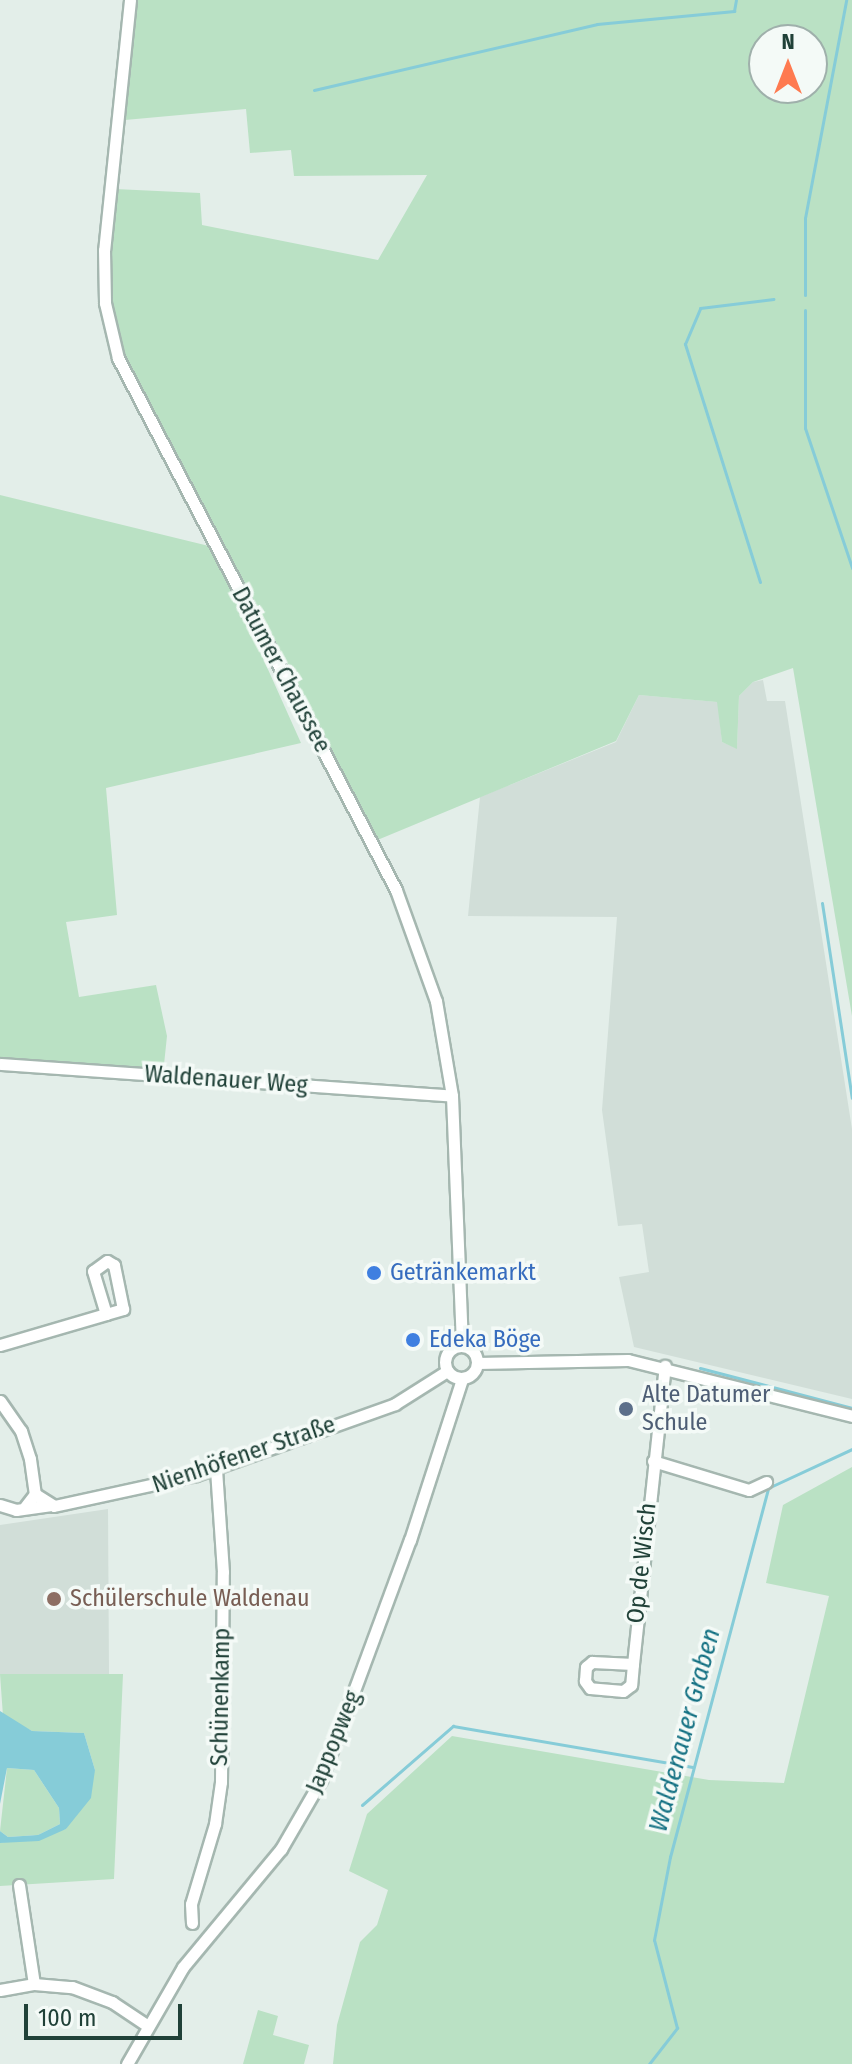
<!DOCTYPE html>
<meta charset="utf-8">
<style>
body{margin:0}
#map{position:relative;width:852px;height:2064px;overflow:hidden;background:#e3eee9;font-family:"Fira Sans Condensed",sans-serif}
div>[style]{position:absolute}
.built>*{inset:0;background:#d1ded8}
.green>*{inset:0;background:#bae1c4}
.water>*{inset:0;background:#86ccd8}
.stream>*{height:3px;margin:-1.5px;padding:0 1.5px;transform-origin:1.5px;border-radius:1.5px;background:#86ccd8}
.roads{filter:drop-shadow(2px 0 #a5b7b0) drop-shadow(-2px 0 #a5b7b0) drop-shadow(0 2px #a5b7b0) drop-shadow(0 -2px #a5b7b0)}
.minor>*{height:11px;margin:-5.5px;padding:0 5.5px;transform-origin:5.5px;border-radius:5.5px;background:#fff}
.minor>.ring{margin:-5.5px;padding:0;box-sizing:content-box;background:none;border:11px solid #fff;border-radius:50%}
.dots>*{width:22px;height:22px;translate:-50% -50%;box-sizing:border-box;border:4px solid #f4faf7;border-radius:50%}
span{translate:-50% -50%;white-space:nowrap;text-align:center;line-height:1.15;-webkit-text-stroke:7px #f4faf7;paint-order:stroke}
.street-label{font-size:24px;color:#204138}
.shop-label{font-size:24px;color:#366cbe}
.left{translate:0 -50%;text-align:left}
.service-label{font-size:24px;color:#4e5e75}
.education-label{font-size:24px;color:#785e54}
.water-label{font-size:26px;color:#147183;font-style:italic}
.north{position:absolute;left:748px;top:24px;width:80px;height:80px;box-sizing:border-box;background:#f4faf7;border:2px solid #9fb0ab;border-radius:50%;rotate:0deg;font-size:22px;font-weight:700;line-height:32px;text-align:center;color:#204138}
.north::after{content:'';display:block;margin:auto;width:28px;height:36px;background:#fe7a50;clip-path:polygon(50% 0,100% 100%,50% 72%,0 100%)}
.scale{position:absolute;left:24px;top:2004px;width:158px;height:36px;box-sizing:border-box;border:4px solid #204138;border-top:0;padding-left:10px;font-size:24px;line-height:28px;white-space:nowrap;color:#204138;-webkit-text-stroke:6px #f4faf7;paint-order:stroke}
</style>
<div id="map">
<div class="built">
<div style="clip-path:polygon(763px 680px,767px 701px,785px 701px,852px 1129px,852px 1399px,634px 1347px,619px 1277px,649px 1272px,642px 1224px,618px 1226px,602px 1110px,617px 917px,468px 916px,480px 797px,616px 742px,639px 695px,718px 702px,722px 742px,737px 748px,739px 696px,753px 682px)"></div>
<div style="clip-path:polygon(108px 1509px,109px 1674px,0 1674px,0 1525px)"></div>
</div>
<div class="green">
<div style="clip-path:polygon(evenodd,137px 0,852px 0,852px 1016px,793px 668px,753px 682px,739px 696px,737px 749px,722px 742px,717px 702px,639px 695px,616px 741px,375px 841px,120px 356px,109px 302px,107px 248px,115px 189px,200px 193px,202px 225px,378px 260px,427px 175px,294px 176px,291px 150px,250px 153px,246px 109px,125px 120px,137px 0,764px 40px,812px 40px,812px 88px,764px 88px,764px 40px)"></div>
<div style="clip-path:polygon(0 495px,213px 547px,301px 743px,106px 788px,117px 915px,66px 922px,79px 997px,156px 985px,167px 1036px,163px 1074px,0 1060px)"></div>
<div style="clip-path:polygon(852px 1467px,852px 2064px,333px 2064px,337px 2025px,360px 1942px,377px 1925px,388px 1890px,349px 1871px,367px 1814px,452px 1736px,709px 1780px,784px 1783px,829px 1596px,766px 1583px,783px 1505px)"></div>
<div style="clip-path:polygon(0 1674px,123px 1674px,114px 1879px,0 1886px,0 1843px,66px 1829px,95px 1770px,84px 1733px,32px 1731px,3px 1716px)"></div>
<div style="clip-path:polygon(7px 1768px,34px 1770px,59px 1808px,60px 1824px,38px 1835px,8px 1837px,0 1831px)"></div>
<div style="clip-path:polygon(258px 2010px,278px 2016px,273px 2035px,309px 2045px,304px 2064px,243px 2064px)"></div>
</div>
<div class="water">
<div style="clip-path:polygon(0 1711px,32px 1731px,84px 1733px,95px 1770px,91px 1798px,66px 1829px,39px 1841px,0 1843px,0 1831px,8px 1837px,38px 1835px,60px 1824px,59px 1808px,34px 1770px,7px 1768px,0 1804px)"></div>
</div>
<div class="stream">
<div style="left:314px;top:90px;width:291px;rotate:-13.1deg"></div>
<div style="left:597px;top:24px;width:138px;rotate:-5.4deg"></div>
<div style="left:734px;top:11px;width:11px;rotate:-80deg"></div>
<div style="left:805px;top:295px;width:77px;rotate:-90deg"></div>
<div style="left:805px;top:218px;width:222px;rotate:-79.3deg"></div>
<div style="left:805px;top:310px;width:118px;rotate:90deg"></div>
<div style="left:805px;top:428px;width:148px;rotate:71.4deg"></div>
<div style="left:760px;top:582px;width:250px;rotate:-107.5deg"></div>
<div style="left:685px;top:344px;width:39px;rotate:-67deg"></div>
<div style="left:700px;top:308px;width:74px;rotate:-7deg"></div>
<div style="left:822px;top:903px;width:197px;rotate:81.3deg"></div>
<div style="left:700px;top:1368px;width:157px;rotate:14.7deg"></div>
<div style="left:362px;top:1805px;width:121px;rotate:-41deg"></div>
<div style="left:453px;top:1726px;width:243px;rotate:9.7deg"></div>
<div style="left:649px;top:2064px;width:46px;rotate:-52.1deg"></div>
<div style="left:677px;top:2028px;width:91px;rotate:-104.6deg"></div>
<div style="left:654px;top:1940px;width:85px;rotate:-79.1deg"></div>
<div style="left:670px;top:1857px;width:382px;rotate:-75.1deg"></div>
<div style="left:768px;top:1488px;width:93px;rotate:-24.9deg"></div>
</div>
<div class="roads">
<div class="minor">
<div style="left:130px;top:0;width:251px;rotate:95.9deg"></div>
<div style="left:104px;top:250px;width:53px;rotate:88.9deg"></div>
<div style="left:105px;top:303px;width:57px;rotate:76.7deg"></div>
<div style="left:118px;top:358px;width:600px;rotate:62.41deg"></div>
<div style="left:396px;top:890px;width:118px;rotate:70.2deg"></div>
<div style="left:436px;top:1001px;width:96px;rotate:80.4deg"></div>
<div style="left:452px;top:1096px;width:250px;rotate:87.7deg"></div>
<div style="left:0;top:1064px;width:453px;rotate:4deg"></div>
<div style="left:0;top:1345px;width:110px;rotate:-16.3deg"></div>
<div style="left:106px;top:1314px;width:18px;rotate:-16deg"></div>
<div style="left:123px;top:1309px;width:45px;rotate:-101.6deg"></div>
<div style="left:114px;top:1265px;width:8px;rotate:-150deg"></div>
<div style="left:107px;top:1261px;width:17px;rotate:144deg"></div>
<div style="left:93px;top:1271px;width:45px;rotate:73.2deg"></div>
<div class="ring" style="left:445px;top:1346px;width:21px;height:21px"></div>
<div style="left:477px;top:1363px;width:151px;rotate:-1.1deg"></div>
<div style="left:628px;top:1360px;width:231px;rotate:14deg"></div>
<div style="left:0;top:1401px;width:37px;rotate:55deg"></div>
<div style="left:21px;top:1431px;width:29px;rotate:72deg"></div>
<div style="left:30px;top:1459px;width:35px;rotate:82deg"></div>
<div style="left:35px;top:1494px;width:16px;rotate:128deg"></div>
<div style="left:653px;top:1461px;width:100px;rotate:16.8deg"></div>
<div style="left:749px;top:1490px;width:19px;rotate:-25deg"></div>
<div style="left:35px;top:1494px;width:22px;rotate:32deg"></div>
<div style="left:54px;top:1506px;width:145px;rotate:-12.3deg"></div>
<div style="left:196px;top:1475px;width:211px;rotate:-19.6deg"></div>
<div style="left:395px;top:1404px;width:62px;rotate:-32.4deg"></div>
<div style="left:0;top:1505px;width:17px;rotate:17deg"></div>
<div style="left:16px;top:1510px;width:34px;rotate:-8deg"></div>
<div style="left:592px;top:1662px;width:41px;rotate:2.8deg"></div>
<div style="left:633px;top:1664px;width:21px;rotate:95deg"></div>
<div style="left:631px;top:1685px;width:10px;rotate:143deg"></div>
<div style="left:623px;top:1691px;width:33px;rotate:-175deg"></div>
<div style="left:590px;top:1688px;width:9px;rotate:-126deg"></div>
<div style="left:585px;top:1681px;width:14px;rotate:-86deg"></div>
<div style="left:586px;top:1667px;width:8px;rotate:-40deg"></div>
<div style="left:633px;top:1664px;width:300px;rotate:-83.9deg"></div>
<div style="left:19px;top:1885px;width:100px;rotate:81.4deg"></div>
<div style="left:192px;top:1923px;width:19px;rotate:-93deg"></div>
<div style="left:191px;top:1904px;width:84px;rotate:-73.3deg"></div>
<div style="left:215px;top:1824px;width:42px;rotate:-81.9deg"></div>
<div style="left:221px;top:1782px;width:210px;rotate:-89.5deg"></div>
<div style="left:223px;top:1572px;width:104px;rotate:-93.9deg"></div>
<div style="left:0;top:1990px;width:35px;rotate:-10deg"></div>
<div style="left:34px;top:1984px;width:38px;rotate:5deg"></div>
<div style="left:72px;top:1987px;width:43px;rotate:20.6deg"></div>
<div style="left:112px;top:2002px;width:43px;rotate:33.7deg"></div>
<div style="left:127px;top:2064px;width:112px;rotate:-60deg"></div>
<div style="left:183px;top:1967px;width:153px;rotate:-50.3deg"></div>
<div style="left:281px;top:1849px;width:80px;rotate:-59.9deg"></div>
<div style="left:321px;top:1780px;width:256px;rotate:-69.7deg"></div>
<div style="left:410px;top:1540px;width:169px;rotate:-72.1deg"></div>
</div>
</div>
<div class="dots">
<div style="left:374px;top:1273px;background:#3f7fe0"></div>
<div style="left:413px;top:1340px;background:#3f7fe0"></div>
<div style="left:626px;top:1409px;background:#5c6f8a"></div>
<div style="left:54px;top:1599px;background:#8d6e63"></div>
</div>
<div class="street-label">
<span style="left:281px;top:670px;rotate:62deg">Datumer Chaussee</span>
<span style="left:226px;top:1080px;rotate:4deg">Waldenauer Weg</span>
<span style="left:244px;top:1455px;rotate:-19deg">Nienhöfener Straße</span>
<span style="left:642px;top:1563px;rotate:-84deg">Op de Wisch</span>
<span style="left:221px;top:1697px;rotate:-89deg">Schünenkamp</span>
<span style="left:334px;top:1742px;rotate:-68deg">Jappopweg</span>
</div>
<div class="shop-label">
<span class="left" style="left:390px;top:1273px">Getränkemarkt</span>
<span class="left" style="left:429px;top:1340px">Edeka Böge</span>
</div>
<div class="service-label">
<span class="left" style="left:642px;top:1409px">Alte Datumer<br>Schule</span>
</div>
<div class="education-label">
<span class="left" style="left:70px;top:1599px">Schülerschule Waldenau</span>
</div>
<div class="water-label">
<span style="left:685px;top:1730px;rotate:-75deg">Waldenauer Graben</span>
</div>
<div class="north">N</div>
<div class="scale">100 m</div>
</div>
